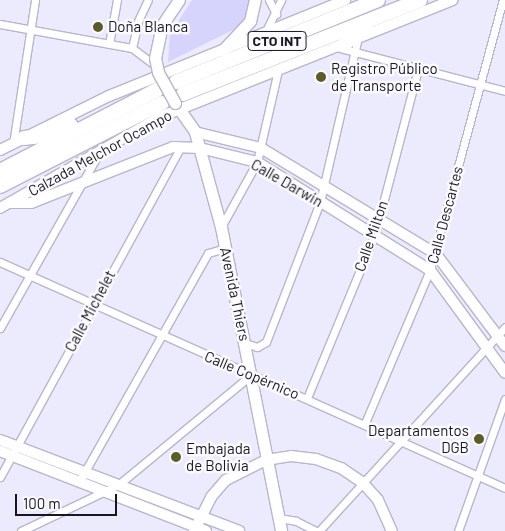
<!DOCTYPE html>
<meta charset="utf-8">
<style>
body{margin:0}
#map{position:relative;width:505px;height:531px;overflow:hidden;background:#ecebfe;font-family:Barlow,sans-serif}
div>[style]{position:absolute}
.green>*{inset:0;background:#d6d3fc}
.roads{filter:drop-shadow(1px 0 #b7b6cd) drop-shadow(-1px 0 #b7b6cd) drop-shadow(0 1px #b7b6cd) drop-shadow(0 -1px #b7b6cd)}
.street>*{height:7px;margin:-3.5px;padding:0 3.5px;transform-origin:3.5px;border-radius:3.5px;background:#fff}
.secondary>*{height:10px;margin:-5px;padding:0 5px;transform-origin:5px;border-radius:5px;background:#fff}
.primary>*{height:11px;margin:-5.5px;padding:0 5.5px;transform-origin:5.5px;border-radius:5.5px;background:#fff}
.highway>*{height:14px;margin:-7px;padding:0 7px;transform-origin:7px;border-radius:7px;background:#fff}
.bridges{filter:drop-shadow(1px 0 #b7b6cd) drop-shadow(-1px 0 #b7b6cd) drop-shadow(0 1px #b7b6cd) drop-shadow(0 -1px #b7b6cd)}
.primary-bridge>*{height:11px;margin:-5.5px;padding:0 5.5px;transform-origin:5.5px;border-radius:5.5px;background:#fff}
.dots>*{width:14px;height:14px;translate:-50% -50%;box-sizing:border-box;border:2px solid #fafaff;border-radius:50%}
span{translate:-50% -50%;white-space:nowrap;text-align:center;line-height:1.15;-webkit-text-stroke:5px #fafaff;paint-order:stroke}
.shield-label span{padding:1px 4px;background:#fafaff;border:1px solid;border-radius:4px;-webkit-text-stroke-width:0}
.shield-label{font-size:14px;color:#18171f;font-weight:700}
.poi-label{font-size:15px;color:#18171f}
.left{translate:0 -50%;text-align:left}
.right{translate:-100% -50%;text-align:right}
.street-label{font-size:15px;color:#18171f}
.scale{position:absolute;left:15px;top:494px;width:102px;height:22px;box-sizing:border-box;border:2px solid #18171f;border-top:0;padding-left:6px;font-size:15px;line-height:18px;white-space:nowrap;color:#18171f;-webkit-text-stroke:4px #fafaff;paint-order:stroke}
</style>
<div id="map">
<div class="green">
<div style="clip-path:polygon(192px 0,252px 0,248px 17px,239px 27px,168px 62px,170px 34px)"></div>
</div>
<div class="roads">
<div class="street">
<div style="left:269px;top:0;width:16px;rotate:63deg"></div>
<div style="left:0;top:24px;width:134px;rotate:10.3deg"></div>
<div style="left:132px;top:48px;width:31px;rotate:37deg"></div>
<div style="left:265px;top:33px;width:37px;rotate:-64deg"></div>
<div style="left:109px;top:44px;width:45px;rotate:-79.7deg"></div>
<div style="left:132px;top:48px;width:28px;rotate:-77deg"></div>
<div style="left:138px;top:21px;width:23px;rotate:-65deg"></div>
<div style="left:340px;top:48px;width:171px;rotate:14.6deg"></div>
<div style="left:13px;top:144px;width:146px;rotate:-81.3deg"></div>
<div style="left:221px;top:227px;width:74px;rotate:-61deg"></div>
<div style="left:257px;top:162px;width:94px;rotate:-77.1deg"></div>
<div style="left:0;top:262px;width:553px;rotate:24.11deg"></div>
<div style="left:0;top:328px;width:201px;rotate:-60.5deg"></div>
<div style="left:245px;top:343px;width:13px;rotate:18deg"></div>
<div style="left:257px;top:347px;width:10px;rotate:-29deg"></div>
<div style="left:266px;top:342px;width:150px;rotate:-68.9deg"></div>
<div style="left:320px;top:202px;width:168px;rotate:-77deg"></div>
<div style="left:307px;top:398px;width:178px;rotate:-67.5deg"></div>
<div style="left:375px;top:234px;width:171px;rotate:-75.4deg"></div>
<div style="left:365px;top:423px;width:166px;rotate:-67deg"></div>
<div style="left:430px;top:270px;width:280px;rotate:-74.9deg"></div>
<div style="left:0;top:477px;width:377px;rotate:-61.3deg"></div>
<div style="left:79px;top:482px;width:263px;rotate:-60.6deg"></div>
<div style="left:208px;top:253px;width:18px;rotate:-16deg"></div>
<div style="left:278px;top:518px;width:18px;rotate:9deg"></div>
<div style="left:296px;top:521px;width:22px;rotate:27deg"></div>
<div style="left:21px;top:531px;width:107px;rotate:-25.4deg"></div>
<div style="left:118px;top:485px;width:173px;rotate:-39.6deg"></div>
<div style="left:319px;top:531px;width:276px;rotate:-47.6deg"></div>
<div style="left:458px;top:531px;width:140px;rotate:-70.4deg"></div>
</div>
<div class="secondary">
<div style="left:195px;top:132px;width:68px;rotate:13.6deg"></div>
<div style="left:261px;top:148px;width:205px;rotate:31.2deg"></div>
<div style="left:436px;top:254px;width:115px;rotate:53.1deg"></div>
<div style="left:0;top:150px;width:122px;rotate:-26.4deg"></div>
<div style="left:109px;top:96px;width:255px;rotate:-22.1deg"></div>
<div style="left:10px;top:203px;width:21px"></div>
<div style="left:31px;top:203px;width:153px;rotate:-21.5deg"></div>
<div style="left:173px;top:147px;width:27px;rotate:2deg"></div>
<div style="left:200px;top:148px;width:59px;rotate:13.8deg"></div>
<div style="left:257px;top:162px;width:204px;rotate:32deg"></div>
<div style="left:430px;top:270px;width:127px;rotate:53.9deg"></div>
<div style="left:0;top:208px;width:184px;rotate:-29.6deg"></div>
<div style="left:160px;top:117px;width:315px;rotate:-21.8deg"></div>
<div style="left:0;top:440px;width:256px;rotate:20.8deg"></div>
<div style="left:0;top:451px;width:221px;rotate:21.2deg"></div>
<div style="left:194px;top:531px;width:38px;rotate:-63deg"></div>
<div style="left:211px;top:497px;width:23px;rotate:-49deg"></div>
<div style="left:226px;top:480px;width:45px;rotate:-26.6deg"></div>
<div style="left:266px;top:460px;width:25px;rotate:-9deg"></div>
<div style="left:291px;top:456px;width:25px;rotate:7deg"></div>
<div style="left:316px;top:459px;width:27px;rotate:20deg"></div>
<div style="left:341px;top:468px;width:25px;rotate:34deg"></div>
<div style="left:362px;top:482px;width:24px;rotate:48deg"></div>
<div style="left:378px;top:500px;width:34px;rotate:66deg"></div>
</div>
<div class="primary">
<div style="left:223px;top:50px;width:40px;rotate:-47deg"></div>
<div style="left:250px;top:21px;width:22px;rotate:-77deg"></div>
<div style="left:175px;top:103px;width:35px;rotate:55deg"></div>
<div style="left:195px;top:132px;width:98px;rotate:74.7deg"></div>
<div style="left:221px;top:227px;width:310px;rotate:78.8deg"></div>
</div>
<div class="highway">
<div style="left:345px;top:44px;width:13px;rotate:-48deg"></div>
<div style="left:354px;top:34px;width:13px;rotate:-23deg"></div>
<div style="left:176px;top:82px;width:218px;rotate:-22.1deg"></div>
<div style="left:183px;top:94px;width:255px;rotate:-21.6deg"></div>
<div style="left:24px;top:138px;width:20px;rotate:-6deg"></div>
<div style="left:44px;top:136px;width:29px;rotate:-22deg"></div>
<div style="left:0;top:171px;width:177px;rotate:-27.3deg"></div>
<div style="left:0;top:186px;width:182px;rotate:-27.1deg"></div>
</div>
</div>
<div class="bridges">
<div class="primary-bridge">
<div style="left:175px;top:103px;width:35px;rotate:-119deg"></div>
<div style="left:158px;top:72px;width:14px;rotate:-102deg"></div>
<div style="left:155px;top:58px;width:34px;rotate:-78deg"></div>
<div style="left:162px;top:25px;width:30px;rotate:-56deg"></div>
</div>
</div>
<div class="dots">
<div style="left:98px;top:27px;background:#5c5c29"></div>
<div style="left:321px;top:77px;background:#5c5c29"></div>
<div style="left:479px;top:439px;background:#5c5c29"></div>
<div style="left:176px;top:457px;background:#5c5c29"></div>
</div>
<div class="shield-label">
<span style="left:277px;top:41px">CTO INT</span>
</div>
<div class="poi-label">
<span class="left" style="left:108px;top:27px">Doña Blanca</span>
<span class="left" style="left:331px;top:77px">Registro Público<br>de Transporte</span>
<span class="right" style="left:469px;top:439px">Departamentos<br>DGB</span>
<span class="left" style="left:186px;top:457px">Embajada<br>de Bolivia</span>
</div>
<div class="street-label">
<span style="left:100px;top:153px;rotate:-29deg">Calzada Melchor Ocampo</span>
<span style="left:287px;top:183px;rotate:30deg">Calle Darwin</span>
<span style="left:445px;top:215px;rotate:-75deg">Calle Descartes</span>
<span style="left:371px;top:236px;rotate:-71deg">Calle Milton</span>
<span style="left:235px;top:294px;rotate:78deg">Avenida Thiers</span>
<span style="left:90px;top:311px;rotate:-62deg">Calle Michelet</span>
<span style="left:252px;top:375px;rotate:23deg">Calle Copérnico</span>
</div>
<div class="scale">100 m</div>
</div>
